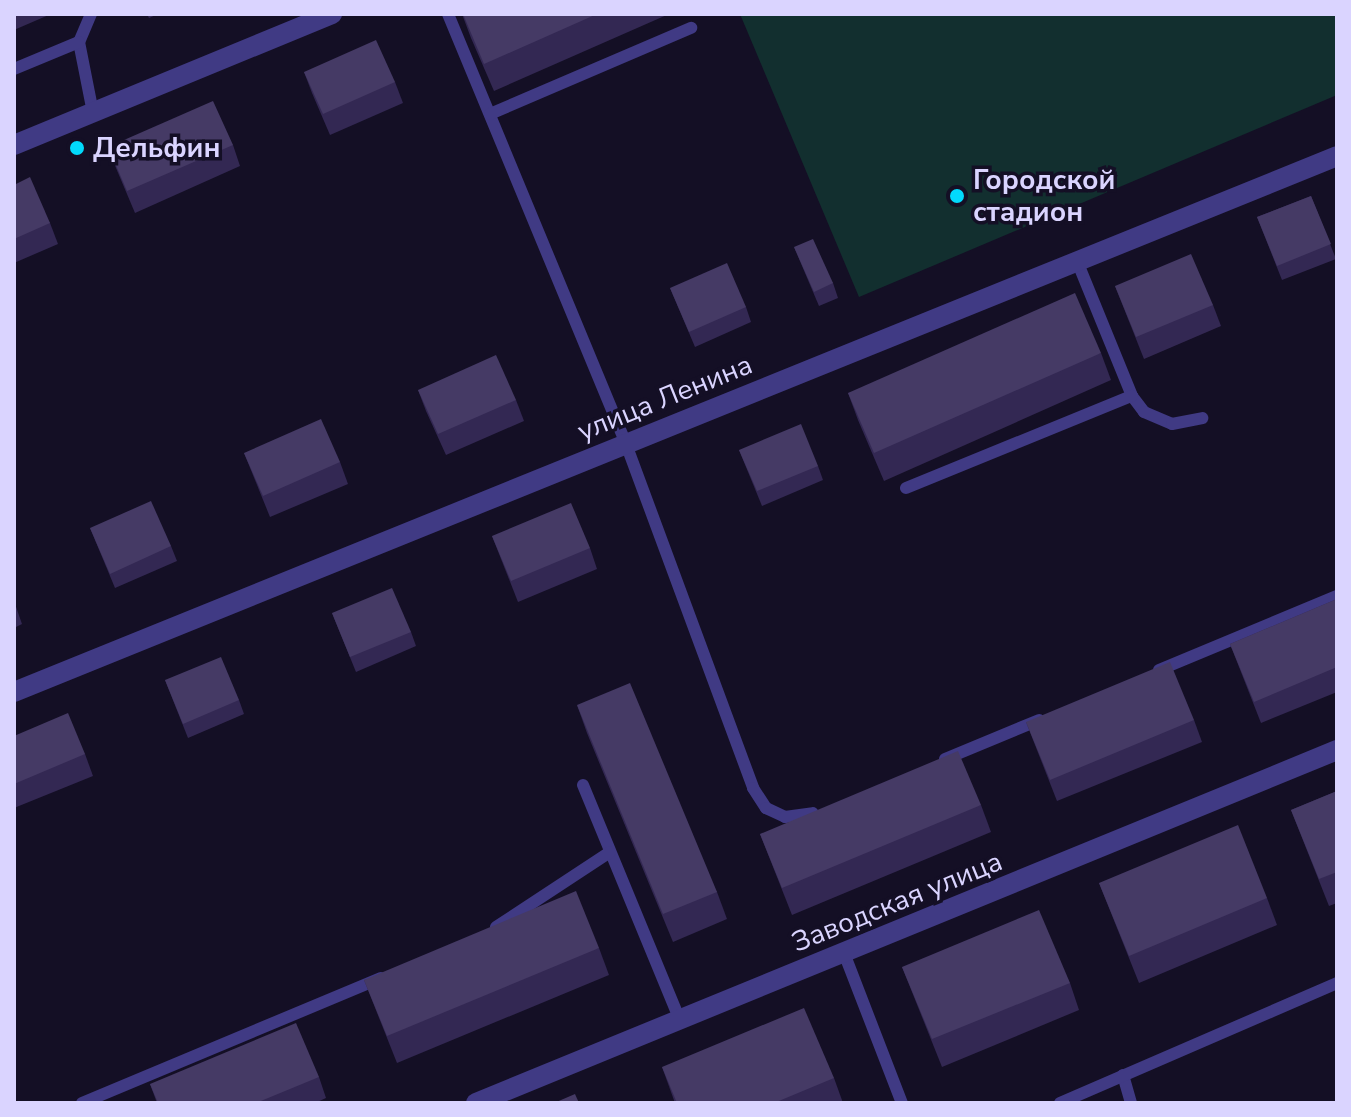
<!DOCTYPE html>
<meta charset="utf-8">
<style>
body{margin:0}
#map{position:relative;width:1351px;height:1117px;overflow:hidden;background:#140f25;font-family:"Nunito Sans",sans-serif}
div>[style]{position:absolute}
.green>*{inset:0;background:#122f2f}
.lane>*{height:12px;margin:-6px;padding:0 6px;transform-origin:6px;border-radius:6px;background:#403a84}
.street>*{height:20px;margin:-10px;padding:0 10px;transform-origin:10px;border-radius:10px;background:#403a84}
.wall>*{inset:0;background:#332853}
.building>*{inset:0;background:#453a65}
.dots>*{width:22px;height:22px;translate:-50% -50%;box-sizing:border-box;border:4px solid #140f25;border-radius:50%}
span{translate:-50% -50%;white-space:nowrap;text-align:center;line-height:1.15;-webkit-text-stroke:7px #140f25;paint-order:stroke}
.poi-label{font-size:28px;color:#dad4ff;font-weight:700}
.left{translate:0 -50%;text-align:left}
.street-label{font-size:28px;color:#dad4ff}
.frame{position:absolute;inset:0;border:16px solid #dad4ff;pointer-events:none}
</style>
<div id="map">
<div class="green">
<div style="clip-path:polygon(740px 14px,1337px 14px,1337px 95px,859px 297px)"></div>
</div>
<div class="lane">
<div style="left:91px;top:14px;width:30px;rotate:113deg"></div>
<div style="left:79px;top:42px;width:72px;rotate:78.8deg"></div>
<div style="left:448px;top:14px;width:465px;rotate:67.5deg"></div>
<div style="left:626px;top:444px;width:367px;rotate:69.7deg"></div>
<div style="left:753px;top:788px;width:24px;rotate:57deg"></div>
<div style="left:766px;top:808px;width:21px;rotate:25deg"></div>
<div style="left:785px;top:817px;width:28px;rotate:-8deg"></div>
<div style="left:14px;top:69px;width:70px;rotate:-22.6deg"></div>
<div style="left:490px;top:114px;width:219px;rotate:-23.2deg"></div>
<div style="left:1077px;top:261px;width:146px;rotate:67.8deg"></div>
<div style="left:1132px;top:396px;width:20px;rotate:53deg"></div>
<div style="left:1144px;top:412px;width:30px;rotate:23deg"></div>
<div style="left:1172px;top:424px;width:31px;rotate:-11deg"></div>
<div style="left:906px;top:488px;width:244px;rotate:-22.2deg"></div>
<div style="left:1159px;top:670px;width:193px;rotate:-22.6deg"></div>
<div style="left:945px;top:759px;width:102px;rotate:-22.5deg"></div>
<div style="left:583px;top:785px;width:254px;rotate:67.6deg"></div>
<div style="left:496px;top:927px;width:136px;rotate:-33.3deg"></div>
<div style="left:844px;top:953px;width:161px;rotate:68.9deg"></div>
<div style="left:1123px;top:1075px;width:29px;rotate:74deg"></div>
<div style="left:82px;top:1103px;width:324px;rotate:-22.7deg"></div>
<div style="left:1060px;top:1103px;width:302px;rotate:-23.4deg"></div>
</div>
<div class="street">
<div style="left:14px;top:145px;width:344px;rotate:-22.4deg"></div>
<div style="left:14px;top:692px;width:1427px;rotate:-22.05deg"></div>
<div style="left:476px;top:1103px;width:931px;rotate:-22.29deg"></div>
</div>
<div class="wall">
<div style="clip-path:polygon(14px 14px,51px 14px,14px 30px)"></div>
<div style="clip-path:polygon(147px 14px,158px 14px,149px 18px)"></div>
<div style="clip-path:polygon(462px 14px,669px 14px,494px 91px,471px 38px)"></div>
<div style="clip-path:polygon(304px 72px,395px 82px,403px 103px,330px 135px,312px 93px)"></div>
<div style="clip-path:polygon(233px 145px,240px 166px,135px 213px,116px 168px,108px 147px)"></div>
<div style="clip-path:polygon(14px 185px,50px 223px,58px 244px,14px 263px)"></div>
<div style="clip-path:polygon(1311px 196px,1336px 259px,1282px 280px,1257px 217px)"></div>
<div style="clip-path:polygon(794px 247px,833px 283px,838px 298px,819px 306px)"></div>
<div style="clip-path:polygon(1115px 286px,1213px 305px,1221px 326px,1144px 359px)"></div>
<div style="clip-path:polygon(670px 288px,746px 307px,751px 322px,695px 347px)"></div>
<div style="clip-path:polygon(1101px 353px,1111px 380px,884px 481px,858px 420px,848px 393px)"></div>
<div style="clip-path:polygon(418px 390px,516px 400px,524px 421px,446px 455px,426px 411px)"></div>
<div style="clip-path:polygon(739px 450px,818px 466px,823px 480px,762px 506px)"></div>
<div style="clip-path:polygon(244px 453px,340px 462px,348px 484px,270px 517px)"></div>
<div style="clip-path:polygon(90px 528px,171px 546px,177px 561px,115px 588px)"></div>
<div style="clip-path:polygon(492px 536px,590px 548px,597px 569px,518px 602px)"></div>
<div style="clip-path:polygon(1337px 599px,1337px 692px,1261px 723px,1230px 644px)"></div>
<div style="clip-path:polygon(14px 601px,22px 624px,14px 628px)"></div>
<div style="clip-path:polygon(332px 613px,411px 632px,416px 646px,356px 672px)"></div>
<div style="clip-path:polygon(165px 680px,239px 700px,244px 714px,188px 738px)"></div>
<div style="clip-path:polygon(577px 705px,717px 892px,727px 919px,673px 942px,587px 733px)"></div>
<div style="clip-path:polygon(1194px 720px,1202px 742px,1057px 801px,1026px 722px)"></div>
<div style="clip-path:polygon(14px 736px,85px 754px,93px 776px,14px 808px)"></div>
<div style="clip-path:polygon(1337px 791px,1337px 903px,1329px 906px,1291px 810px)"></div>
<div style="clip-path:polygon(981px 805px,991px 832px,792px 915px,760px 834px)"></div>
<div style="clip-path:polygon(1099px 883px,1267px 898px,1277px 925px,1139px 983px)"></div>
<div style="clip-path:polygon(599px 948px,609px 975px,397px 1063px,364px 980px)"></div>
<div style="clip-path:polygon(902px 967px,1070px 983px,1079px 1010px,942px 1067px)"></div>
<div style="clip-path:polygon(662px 1067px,834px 1078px,843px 1103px,675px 1103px)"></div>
<div style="clip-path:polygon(319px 1077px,326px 1098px,315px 1103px,157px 1103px,150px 1084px)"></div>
</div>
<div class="building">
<div style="clip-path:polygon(463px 14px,597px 14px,484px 64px)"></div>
<div style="clip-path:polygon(376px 40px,395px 82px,323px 114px,304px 72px)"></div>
<div style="clip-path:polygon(213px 101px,233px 145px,127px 191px,108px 147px)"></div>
<div style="clip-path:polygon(30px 177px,50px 223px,14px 239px,14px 185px)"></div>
<div style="clip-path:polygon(1311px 196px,1331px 244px,1277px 266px,1257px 217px)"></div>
<div style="clip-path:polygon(813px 239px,833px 283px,814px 292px,794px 247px)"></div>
<div style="clip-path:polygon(1191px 254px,1213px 305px,1136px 337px,1115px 286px)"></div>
<div style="clip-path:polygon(727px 263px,746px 307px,689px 332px,670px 288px)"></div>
<div style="clip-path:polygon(1075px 293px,1101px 353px,874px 453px,848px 393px)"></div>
<div style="clip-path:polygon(496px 355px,516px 400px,438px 434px,418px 390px)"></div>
<div style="clip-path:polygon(321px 419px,340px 462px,263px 496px,244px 453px)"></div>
<div style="clip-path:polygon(801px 424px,818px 466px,757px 491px,739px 450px)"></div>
<div style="clip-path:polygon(151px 501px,171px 546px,110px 574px,90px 528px)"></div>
<div style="clip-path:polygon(571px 503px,590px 548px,511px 581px,492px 536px)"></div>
<div style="clip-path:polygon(392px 588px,411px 632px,350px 657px,332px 613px)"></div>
<div style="clip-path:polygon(1337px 599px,1337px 667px,1254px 702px,1230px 644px)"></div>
<div style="clip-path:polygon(221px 657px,239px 700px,183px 724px,165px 680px)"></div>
<div style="clip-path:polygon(1170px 662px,1194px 720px,1050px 780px,1026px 722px)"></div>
<div style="clip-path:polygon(630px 683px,717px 892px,663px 914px,577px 705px)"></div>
<div style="clip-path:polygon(68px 713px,85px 754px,14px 784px,14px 736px)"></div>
<div style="clip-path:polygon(958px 751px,981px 805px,782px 888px,760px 834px)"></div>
<div style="clip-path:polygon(1337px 791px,1337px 872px,1319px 879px,1291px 810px)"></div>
<div style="clip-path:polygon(1238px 825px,1267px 898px,1129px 956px,1099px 883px)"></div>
<div style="clip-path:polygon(576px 891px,599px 948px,387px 1036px,364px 980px)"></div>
<div style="clip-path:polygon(1039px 910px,1070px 983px,932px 1039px,902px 967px)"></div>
<div style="clip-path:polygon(804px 1008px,834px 1078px,774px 1103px,677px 1103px,662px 1067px)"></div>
<div style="clip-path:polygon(296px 1023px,319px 1077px,256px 1103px,158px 1103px,150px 1084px)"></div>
<div style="clip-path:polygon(575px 1094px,579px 1103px,554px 1103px)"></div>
</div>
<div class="dots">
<div style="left:77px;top:148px;background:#02d9fc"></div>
<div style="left:957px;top:196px;background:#02d9fc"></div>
</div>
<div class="poi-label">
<span class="left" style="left:93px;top:148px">Дельфин</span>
<span class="left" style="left:973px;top:196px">Городской<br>стадион</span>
</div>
<div class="street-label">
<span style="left:665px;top:398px;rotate:-22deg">улица Ленина</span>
<span style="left:897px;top:902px;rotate:-22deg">Заводская улица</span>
</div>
<div class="frame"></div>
</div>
